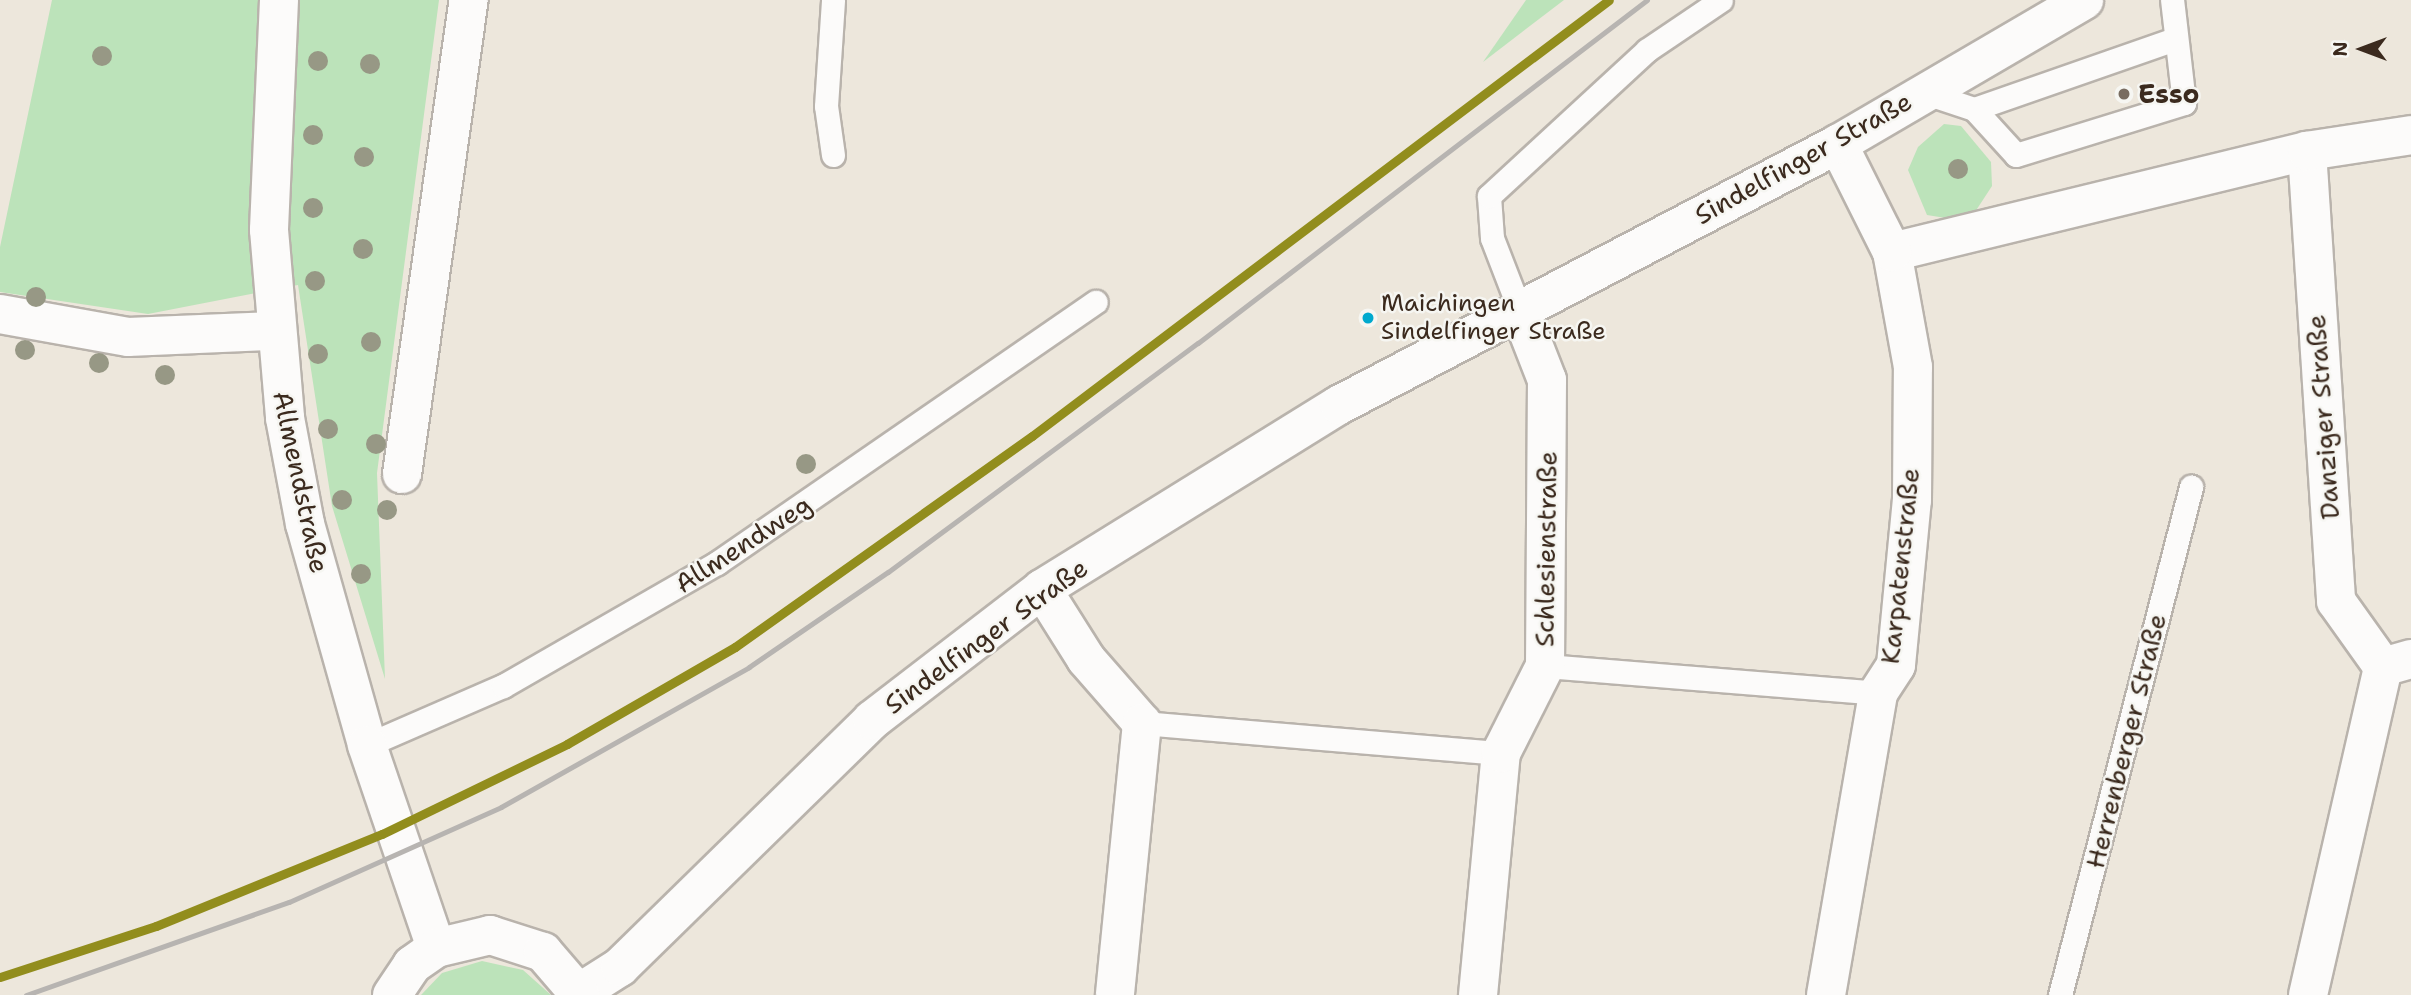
<!DOCTYPE html>
<meta charset="utf-8">
<style>
body{margin:0}
#map{position:relative;width:2411px;height:995px;overflow:hidden;background:#ede7dc;font-family:"Shantell Sans",sans-serif}
div>[style]{position:absolute}
.green>*{inset:0;background:#bce3ba}
.roads{filter:drop-shadow(2px 0 #b9b3ac) drop-shadow(-2px 0 #b9b3ac) drop-shadow(0 2px #b9b3ac) drop-shadow(0 -2px #b9b3ac)}
.lane>*{height:23px;margin:-11.5px;padding:0 11.5px;transform-origin:11.5px;border-radius:11.5px;background:#fcfbfa}
.street>*{height:38px;margin:-19px;padding:0 19px;transform-origin:19px;border-radius:19px;background:#fcfbfa}
.secondary>*{height:38px;margin:-19px;padding:0 19px;transform-origin:19px;border-radius:19px;background:#fcfbfa}
.rail>*{height:5px;margin:-2.5px;padding:0 2.5px;transform-origin:2.5px;border-radius:2.5px;background:#b7b4b1}
.rail-1>*{height:9px;margin:-4.5px;padding:0 4.5px;transform-origin:4.5px;border-radius:4.5px;background:#928d1d}
.trees>*{width:20px;height:20px;margin:-10px;border-radius:50%;background:#979885}
.dots>*{width:19px;height:19px;translate:-50% -50%;box-sizing:border-box;border:4px solid #f6f6f2;border-radius:50%}
span{translate:-50% -50%;white-space:nowrap;text-align:center;line-height:1.15;-webkit-text-stroke:5px #f6f6f2;paint-order:stroke}
.bus-label{font-size:24px;color:#3b2a1e}
.left{translate:0 -50%;text-align:left}
.poi-label{font-size:26px;color:#3b2a1e;font-weight:700}
.street-label{font-size:26px;color:#3b2a1e}
.north{position:absolute;left:2327px;top:14px;width:70px;height:70px;-webkit-text-stroke:5px #f6f6f2;paint-order:stroke;rotate:270deg;font-size:19px;font-weight:700;line-height:28px;text-align:center;color:#3b2a1e}
.north::after{content:'';display:block;margin:auto;width:24px;height:32px;background:#3b2a1e;clip-path:polygon(50% 0,100% 100%,50% 72%,0 100%)}
</style>
<div id="map">
<div class="green">
<div style="clip-path:polygon(52px 0,439px 0,377px 473px,385px 679px,332px 506px,298px 285px,148px 314px,0 292px,0 247px)"></div>
<div style="clip-path:polygon(1526px 0,1564px 0,1483px 62px)"></div>
<div style="clip-path:polygon(1944px 124px,1961px 126px,1991px 162px,1992px 186px,1975px 212px,1952px 219px,1927px 215px,1908px 170px,1918px 147px)"></div>
<div style="clip-path:polygon(482px 961px,523px 970px,551px 995px,421px 995px,442px 973px)"></div>
</div>
<div class="roads">
<div class="lane">
<div style="left:1923px;top:92px;width:54px;rotate:18.4deg"></div>
<div style="left:1974px;top:109px;width:62px;rotate:47.6deg"></div>
<div style="left:2016px;top:155px;width:176px;rotate:-17.2deg"></div>
<div style="left:2184px;top:103px;width:104px;rotate:-96.6deg"></div>
<div style="left:1974px;top:109px;width:210px;rotate:-19.2deg"></div>
<div style="left:833px;top:155px;width:49px;rotate:-98.1deg"></div>
<div style="left:826px;top:106px;width:106px;rotate:-86.2deg"></div>
<div style="left:1519px;top:308px;width:75px;rotate:-111.1deg"></div>
<div style="left:1492px;top:238px;width:42px;rotate:-94.1deg"></div>
<div style="left:1489px;top:196px;width:215px;rotate:-42.7deg"></div>
<div style="left:1647px;top:50px;width:89px;rotate:-34deg"></div>
<div style="left:1545px;top:666px;width:334px;rotate:4.6deg"></div>
<div style="left:1142px;top:723px;width:360px;rotate:4.8deg"></div>
<div style="left:367px;top:745px;width:148px;rotate:-23.5deg"></div>
<div style="left:503px;top:686px;width:247px;rotate:-29.9deg"></div>
<div style="left:717px;top:563px;width:460px;rotate:-34.6deg"></div>
<div style="left:2060px;top:995px;width:525px;rotate:-75.54deg"></div>
</div>
<div class="street">
<div style="left:2307px;top:151px;width:451px;rotate:86.3deg"></div>
<div style="left:2336px;top:601px;width:81px;rotate:54.5deg"></div>
<div style="left:1892px;top:252px;width:427px;rotate:-13.7deg"></div>
<div style="left:2307px;top:151px;width:105px;rotate:-8.7deg"></div>
<div style="left:0;top:314px;width:130px;rotate:10.2deg"></div>
<div style="left:128px;top:337px;width:146px;rotate:-2.4deg"></div>
<div style="left:402px;top:474px;width:479px;rotate:-82deg"></div>
<div style="left:1042px;top:589px;width:83px;rotate:57.8deg"></div>
<div style="left:1086px;top:659px;width:85px;rotate:48.8deg"></div>
<div style="left:1142px;top:723px;width:273px;rotate:95.7deg"></div>
<div style="left:1478px;top:995px;width:243px;rotate:-84.6deg"></div>
<div style="left:1501px;top:753px;width:97px;rotate:-63.2deg"></div>
<div style="left:1545px;top:666px;width:286px;rotate:-89.6deg"></div>
<div style="left:1547px;top:380px;width:77px;rotate:-111.3deg"></div>
<div style="left:1826px;top:995px;width:306px;rotate:-80.2deg"></div>
<div style="left:1878px;top:693px;width:33px;rotate:-57deg"></div>
<div style="left:1896px;top:665px;width:166px;rotate:-84.5deg"></div>
<div style="left:1912px;top:500px;width:133px;rotate:-89.6deg"></div>
<div style="left:1913px;top:367px;width:117px;rotate:-100.3deg"></div>
<div style="left:1892px;top:252px;width:121px;rotate:-116.6deg"></div>
<div style="left:2308px;top:995px;width:336px;rotate:-77.1deg"></div>
<div style="left:2383px;top:667px;width:29px;rotate:-16deg"></div>
</div>
<div class="secondary">
<div style="left:279px;top:0;width:230px;rotate:92.5deg"></div>
<div style="left:269px;top:230px;width:189px;rotate:85.1deg"></div>
<div style="left:285px;top:418px;width:108px;rotate:79.3deg"></div>
<div style="left:305px;top:524px;width:230px;rotate:74.3deg"></div>
<div style="left:367px;top:745px;width:214px;rotate:71.2deg"></div>
<div style="left:579px;top:993px;width:49px;rotate:-32.4deg"></div>
<div style="left:620px;top:967px;width:353px;rotate:-44.4deg"></div>
<div style="left:872px;top:720px;width:215px;rotate:-37.6deg"></div>
<div style="left:1042px;top:589px;width:349px;rotate:-31.8deg"></div>
<div style="left:1339px;top:405px;width:563px;rotate:-27.61deg"></div>
<div style="left:1838px;top:144px;width:285px;rotate:-30.3deg"></div>
<div style="left:392px;top:995px;width:36px;rotate:-56deg"></div>
<div style="left:412px;top:965px;width:29px;rotate:-35deg"></div>
<div style="left:436px;top:948px;width:56px;rotate:-13.5deg"></div>
<div style="left:490px;top:935px;width:56px;rotate:17.8deg"></div>
<div style="left:543px;top:952px;width:57px;rotate:49.3deg"></div>
</div>
</div>
<div class="rail">
<div style="left:26px;top:995px;width:279px;rotate:-19.5deg"></div>
<div style="left:289px;top:902px;width:232px;rotate:-24.1deg"></div>
<div style="left:501px;top:807px;width:285px;rotate:-29.4deg"></div>
<div style="left:749px;top:667px;width:168px;rotate:-34.4deg"></div>
<div style="left:888px;top:572px;width:385px;rotate:-36.5deg"></div>
<div style="left:1198px;top:343px;width:565px;rotate:-37.38deg"></div>
</div>
<div class="rail-1">
<div style="left:0;top:977px;width:164px;rotate:-18.1deg"></div>
<div style="left:156px;top:926px;width:244px;rotate:-22.2deg"></div>
<div style="left:382px;top:834px;width:206px;rotate:-25.9deg"></div>
<div style="left:567px;top:744px;width:194px;rotate:-30deg"></div>
<div style="left:735px;top:647px;width:364px;rotate:-35.4deg"></div>
<div style="left:1032px;top:436px;width:723px;rotate:-37.08deg"></div>
</div>
<div class="trees">
<div style="left:102px;top:56px"></div>
<div style="left:318px;top:61px"></div>
<div style="left:370px;top:64px"></div>
<div style="left:313px;top:135px"></div>
<div style="left:364px;top:157px"></div>
<div style="left:1958px;top:169px"></div>
<div style="left:313px;top:208px"></div>
<div style="left:363px;top:249px"></div>
<div style="left:315px;top:281px"></div>
<div style="left:36px;top:297px"></div>
<div style="left:371px;top:342px"></div>
<div style="left:25px;top:350px"></div>
<div style="left:318px;top:354px"></div>
<div style="left:99px;top:363px"></div>
<div style="left:165px;top:375px"></div>
<div style="left:328px;top:429px"></div>
<div style="left:376px;top:444px"></div>
<div style="left:806px;top:464px"></div>
<div style="left:342px;top:500px"></div>
<div style="left:387px;top:510px"></div>
<div style="left:361px;top:574px"></div>
</div>
<div class="dots">
<div style="left:2124px;top:94px;background:#796c60"></div>
<div style="left:1368px;top:318px;background:#00a9ce"></div>
</div>
<div class="bus-label">
<span class="left" style="left:1381px;top:318px">Maichingen<br>Sindelfinger Straße</span>
</div>
<div class="poi-label">
<span class="left" style="left:2138px;top:94px">Esso</span>
</div>
<div class="street-label">
<span style="left:1803px;top:158px;rotate:-29deg">Sindelfinger Straße</span>
<span style="left:2323px;top:417px;rotate:-94deg">Danziger Straße</span>
<span style="left:301px;top:482px;rotate:78deg">Allmendstraße</span>
<span style="left:743px;top:544px;rotate:-33deg">Allmendweg</span>
<span style="left:1546px;top:549px;rotate:-89deg">Schlesienstraße</span>
<span style="left:1900px;top:566px;rotate:-84deg">Karpatenstraße</span>
<span style="left:986px;top:636px;rotate:-36deg">Sindelfinger Straße</span>
<span style="left:2126px;top:741px;rotate:-76deg">Herrenberger Straße</span>
</div>
<div class="north">N</div>
</div>
